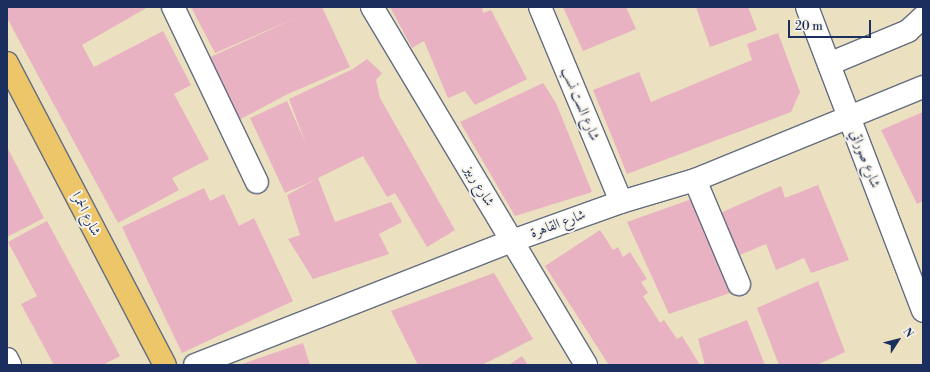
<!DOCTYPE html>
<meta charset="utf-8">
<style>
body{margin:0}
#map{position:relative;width:930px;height:372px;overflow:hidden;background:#ebe0bf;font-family:"Libre Bodoni",Amiri,serif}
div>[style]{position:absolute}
.building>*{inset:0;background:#e9b2c2}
.roads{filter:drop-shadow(1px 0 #646d80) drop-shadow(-1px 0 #646d80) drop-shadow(0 1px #646d80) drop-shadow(0 -1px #646d80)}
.minor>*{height:22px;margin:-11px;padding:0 11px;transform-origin:11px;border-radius:11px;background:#fff}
.major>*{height:22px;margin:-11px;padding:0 11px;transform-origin:11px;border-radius:11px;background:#ecc669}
span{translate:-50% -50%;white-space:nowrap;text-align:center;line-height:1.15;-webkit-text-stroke:4px #f7f3e8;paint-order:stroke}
.street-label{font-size:14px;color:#1b2f5e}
.frame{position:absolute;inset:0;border:8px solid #1b2f5e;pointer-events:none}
.north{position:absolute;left:878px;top:320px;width:40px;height:40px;-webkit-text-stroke:3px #f7f3e8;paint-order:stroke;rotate:54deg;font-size:11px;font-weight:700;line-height:16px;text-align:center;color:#1b2f5e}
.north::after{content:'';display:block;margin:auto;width:14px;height:18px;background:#1b2f5e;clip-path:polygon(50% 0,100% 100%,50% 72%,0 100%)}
.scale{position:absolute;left:788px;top:20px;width:83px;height:18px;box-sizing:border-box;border:2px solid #1b2f5e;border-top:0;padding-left:5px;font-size:12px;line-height:14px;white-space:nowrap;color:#1b2f5e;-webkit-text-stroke:3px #f7f3e8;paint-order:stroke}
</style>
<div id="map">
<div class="building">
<div style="clip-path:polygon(7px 7px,148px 7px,82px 45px,94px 67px,163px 31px,191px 85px,174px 94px,209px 159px,172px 178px,179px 190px,118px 223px,7px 18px)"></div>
<div style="clip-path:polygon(191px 7px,322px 7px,350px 67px,286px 95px,235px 122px,206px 59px,298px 17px,215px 53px)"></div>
<div style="clip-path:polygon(390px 7px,482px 7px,483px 13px,491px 10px,527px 79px,475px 105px,465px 91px,448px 98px,424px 41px,412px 48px)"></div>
<div style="clip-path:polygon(563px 7px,626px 7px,636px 29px,583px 51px)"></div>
<div style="clip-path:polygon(696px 7px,748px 7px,757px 30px,710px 47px)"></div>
<div style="clip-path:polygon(778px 33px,800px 92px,791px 112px,627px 174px,593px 90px,639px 72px,651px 102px,752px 60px,747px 44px)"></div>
<div style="clip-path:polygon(367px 59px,382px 73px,376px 80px,380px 98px,455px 230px,427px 247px,395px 193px,387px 197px,363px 156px,318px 178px,335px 222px,391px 202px,402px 222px,379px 234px,389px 254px,313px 279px,288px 239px,300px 235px,287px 195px,315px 180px,285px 193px,250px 118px,287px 101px,306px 144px,289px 99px,353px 69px)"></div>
<div style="clip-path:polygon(543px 83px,556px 103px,592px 192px,515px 216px,460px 122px)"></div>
<div style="clip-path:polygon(923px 112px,923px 201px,917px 204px,881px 130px)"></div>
<div style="clip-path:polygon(7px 147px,44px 218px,7px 237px)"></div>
<div style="clip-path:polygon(818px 185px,849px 260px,811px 273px,804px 258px,776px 270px,766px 244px,728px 260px,716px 215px,781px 186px,785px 198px)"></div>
<div style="clip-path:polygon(204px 188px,210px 201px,224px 194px,239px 226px,254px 218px,293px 301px,182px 353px,122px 227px)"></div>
<div style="clip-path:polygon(692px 199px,730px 293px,669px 314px,627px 222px)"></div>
<div style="clip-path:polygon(47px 221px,120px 356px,103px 365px,54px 365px,21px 304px,37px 296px,8px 242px)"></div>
<div style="clip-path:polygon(600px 230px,613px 250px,618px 247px,623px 257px,630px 252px,647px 279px,641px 282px,648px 293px,643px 296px,660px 323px,664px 320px,677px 339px,682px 336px,700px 365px,609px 365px,545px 266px)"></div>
<div style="clip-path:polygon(494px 273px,533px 339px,482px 365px,418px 365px,391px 311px)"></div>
<div style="clip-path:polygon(818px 281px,845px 352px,817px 365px,779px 365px,757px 308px)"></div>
<div style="clip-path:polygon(747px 320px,765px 365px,705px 365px,698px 339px)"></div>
<div style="clip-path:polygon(303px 343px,310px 365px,239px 365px)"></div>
<div style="clip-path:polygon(522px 356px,528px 365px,509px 365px)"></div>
</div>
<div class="roads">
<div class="minor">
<div style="left:173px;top:7px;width:194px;rotate:64.4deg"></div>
<div style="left:372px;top:7px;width:417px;rotate:59.1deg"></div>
<div style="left:540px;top:7px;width:211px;rotate:67.4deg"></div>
<div style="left:807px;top:7px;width:325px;rotate:69.1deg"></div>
<div style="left:829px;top:64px;width:86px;rotate:-22.7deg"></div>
<div style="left:908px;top:31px;width:21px;rotate:-43deg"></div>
<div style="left:695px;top:180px;width:113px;rotate:67.1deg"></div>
<div style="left:7px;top:359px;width:7px;rotate:63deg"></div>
<div style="left:195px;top:365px;width:340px;rotate:-21.4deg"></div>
<div style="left:512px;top:241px;width:116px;rotate:-19.7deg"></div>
<div style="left:621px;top:202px;width:77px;rotate:-16.6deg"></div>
<div style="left:695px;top:180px;width:246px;rotate:-22.2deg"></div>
</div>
<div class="major">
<div style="left:7px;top:63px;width:341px;rotate:62.4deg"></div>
</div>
</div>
<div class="street-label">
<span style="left:580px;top:104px;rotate:67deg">شارع الست نسب</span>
<span style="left:865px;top:159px;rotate:69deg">شارع صوراتي</span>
<span style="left:479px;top:186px;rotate:59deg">شارع ربيز</span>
<span style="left:86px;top:214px;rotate:63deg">شارع الحمرا</span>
<span style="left:558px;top:224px;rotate:-20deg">شارع القاهرة</span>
</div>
<div class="frame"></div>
<div class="north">N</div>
<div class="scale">20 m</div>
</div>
